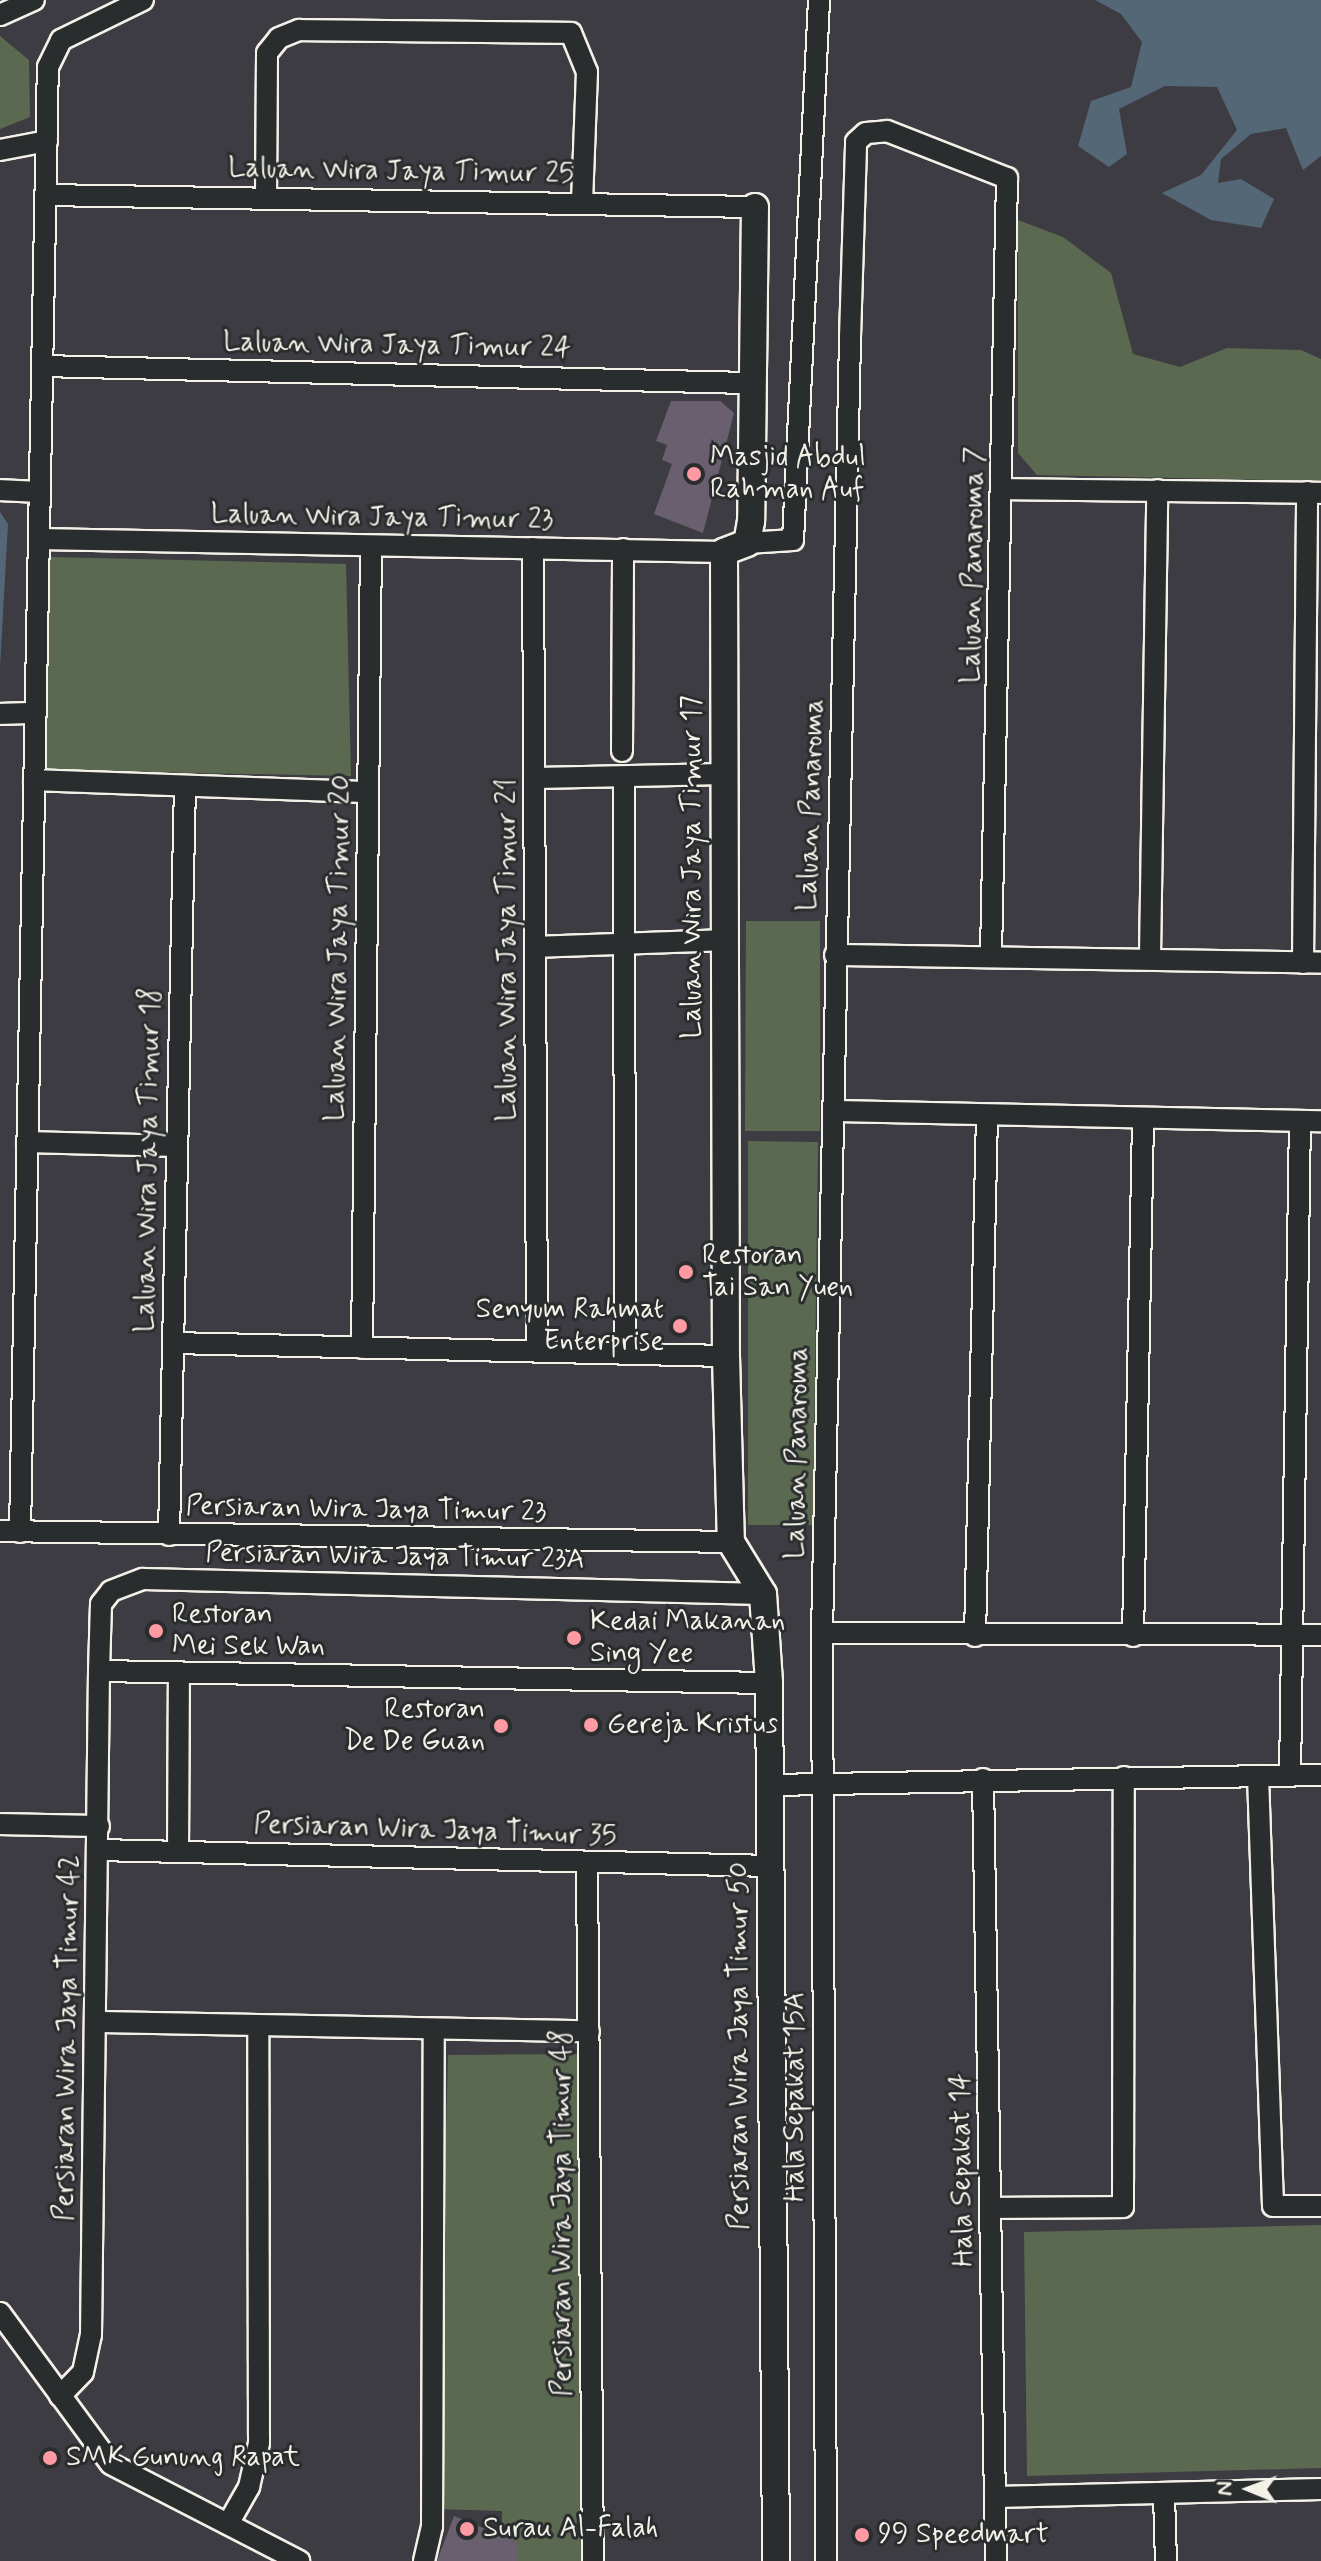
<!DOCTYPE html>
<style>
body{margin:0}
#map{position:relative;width:1321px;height:2561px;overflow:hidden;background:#3d3c42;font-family:Mynerve,sans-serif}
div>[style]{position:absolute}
.green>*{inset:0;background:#5b6951}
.water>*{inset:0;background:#546777}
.building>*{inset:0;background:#695f6f}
.roads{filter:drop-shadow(2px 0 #f4f1e8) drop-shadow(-2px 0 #f4f1e8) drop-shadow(0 2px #f4f1e8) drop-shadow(0 -2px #f4f1e8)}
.minor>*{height:20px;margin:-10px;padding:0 10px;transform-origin:10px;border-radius:10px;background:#2a2d2e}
.tertiary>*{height:26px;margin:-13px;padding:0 13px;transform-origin:13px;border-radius:13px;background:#2a2d2e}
.dots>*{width:22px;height:22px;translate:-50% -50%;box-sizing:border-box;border:4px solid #2a2d2e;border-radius:50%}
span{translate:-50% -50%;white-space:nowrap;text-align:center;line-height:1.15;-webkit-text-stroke:6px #2a2d2e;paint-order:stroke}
.street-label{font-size:28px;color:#f4f1e8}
.poi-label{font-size:28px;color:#f4f1e8}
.left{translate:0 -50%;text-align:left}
.right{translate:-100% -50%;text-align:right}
.north{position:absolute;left:1209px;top:2449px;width:80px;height:80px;-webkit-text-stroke:6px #2a2d2e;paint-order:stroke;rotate:271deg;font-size:22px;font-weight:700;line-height:32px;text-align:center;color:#f4f1e8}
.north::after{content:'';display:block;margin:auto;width:28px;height:36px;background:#f4f1e8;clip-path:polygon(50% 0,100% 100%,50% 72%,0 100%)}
</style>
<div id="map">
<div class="green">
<div style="clip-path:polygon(0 36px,29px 60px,30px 117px,0 129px)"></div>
<div style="clip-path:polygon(1018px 220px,1063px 237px,1111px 273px,1133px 354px,1180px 367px,1227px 348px,1301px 350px,1321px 359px,1321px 481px,1037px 475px,1018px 453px)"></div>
<div style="clip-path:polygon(50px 557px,346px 564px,351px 776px,43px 770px)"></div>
<div style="clip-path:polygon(746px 921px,820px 921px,820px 1131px,745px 1131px)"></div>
<div style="clip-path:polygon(748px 1141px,818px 1142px,813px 1525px,748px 1525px)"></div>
<div style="clip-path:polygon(577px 2054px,581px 2561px,501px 2561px,502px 2511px,436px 2509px,448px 2055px)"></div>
<div style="clip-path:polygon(1321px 2225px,1321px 2468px,1027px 2476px,1024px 2232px)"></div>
</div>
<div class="water">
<div style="clip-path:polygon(1095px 0,1321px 0,1321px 156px,1303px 170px,1286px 128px,1251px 134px,1221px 159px,1218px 183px,1241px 179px,1274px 199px,1261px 228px,1211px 220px,1162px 193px,1201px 175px,1237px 130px,1217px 87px,1165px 86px,1119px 109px,1127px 154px,1109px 167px,1078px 146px,1091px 101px,1131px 87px,1142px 42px,1121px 14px)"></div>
<div style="clip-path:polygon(0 512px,8px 524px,0 667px)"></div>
</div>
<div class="building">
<div style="clip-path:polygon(671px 401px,720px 401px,734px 413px,703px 533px,654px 514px,672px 464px,662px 460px,667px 445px,656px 441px)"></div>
<div style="clip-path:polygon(454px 2516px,517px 2542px,518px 2561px,437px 2561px)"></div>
</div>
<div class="roads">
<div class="minor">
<div style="left:0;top:15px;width:37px;rotate:-24deg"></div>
<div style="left:0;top:150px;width:48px;rotate:-10.8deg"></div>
<div style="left:45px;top:195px;width:710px;rotate:0.97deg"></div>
<div style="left:266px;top:198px;width:145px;rotate:-89.6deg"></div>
<div style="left:267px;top:53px;width:19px;rotate:-51deg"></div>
<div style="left:279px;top:38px;width:22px;rotate:-22deg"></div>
<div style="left:299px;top:30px;width:272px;rotate:0.6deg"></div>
<div style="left:571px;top:33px;width:42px;rotate:67.7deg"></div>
<div style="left:587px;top:72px;width:130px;rotate:92.2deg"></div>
<div style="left:42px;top:366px;width:708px;rotate:1.38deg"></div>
<div style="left:1005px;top:489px;width:316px;rotate:0.7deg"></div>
<div style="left:0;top:490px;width:40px;rotate:2.9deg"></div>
<div style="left:39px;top:539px;width:685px;rotate:1.09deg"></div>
<div style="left:747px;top:543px;width:46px;rotate:-3.7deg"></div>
<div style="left:793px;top:540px;width:541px;rotate:-87.24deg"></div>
<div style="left:533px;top:548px;width:803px;rotate:89.71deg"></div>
<div style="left:0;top:714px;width:35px;rotate:-2deg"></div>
<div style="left:622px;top:751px;width:202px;rotate:-89.7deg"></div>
<div style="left:535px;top:778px;width:190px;rotate:-1.2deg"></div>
<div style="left:624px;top:778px;width:576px;rotate:89.9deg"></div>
<div style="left:34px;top:780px;width:334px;rotate:2.1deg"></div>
<div style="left:536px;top:947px;width:189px;rotate:-2.1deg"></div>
<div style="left:835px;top:955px;width:486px;rotate:0.9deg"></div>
<div style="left:1150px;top:956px;width:466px;rotate:-89.1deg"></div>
<div style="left:1303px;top:963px;width:471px;rotate:-89.5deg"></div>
<div style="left:835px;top:1111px;width:486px;rotate:1.2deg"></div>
<div style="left:27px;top:1142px;width:150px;rotate:1.5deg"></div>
<div style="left:173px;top:1343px;width:553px;rotate:1.35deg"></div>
<div style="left:362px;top:1348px;width:800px;rotate:-89.36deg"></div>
<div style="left:0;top:1531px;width:731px;rotate:0.86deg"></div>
<div style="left:20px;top:1532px;width:1465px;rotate:-88.91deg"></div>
<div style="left:48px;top:67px;width:30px;rotate:-64deg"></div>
<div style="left:61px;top:40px;width:91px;rotate:-26deg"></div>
<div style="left:169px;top:1535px;width:749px;rotate:-88.78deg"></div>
<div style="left:822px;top:1633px;width:499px;rotate:0.2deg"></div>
<div style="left:975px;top:1636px;width:520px;rotate:-88.68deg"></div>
<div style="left:1133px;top:1636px;width:517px;rotate:-88.89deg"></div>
<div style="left:99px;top:1671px;width:670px;rotate:1.03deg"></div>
<div style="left:1258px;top:1776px;width:430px;rotate:88deg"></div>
<div style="left:1273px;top:2206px;width:48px"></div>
<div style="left:1290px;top:1776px;width:655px;rotate:-89.13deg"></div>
<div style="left:983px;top:1779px;width:782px;rotate:89.05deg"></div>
<div style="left:771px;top:1785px;width:550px;rotate:-1.04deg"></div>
<div style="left:0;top:1824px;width:99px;rotate:1.2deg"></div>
<div style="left:98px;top:1850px;width:673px;rotate:1.36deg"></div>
<div style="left:178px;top:1852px;width:179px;rotate:-89.7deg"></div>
<div style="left:587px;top:1864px;width:697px;rotate:89.51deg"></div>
<div style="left:98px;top:2022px;width:491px;rotate:1.1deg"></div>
<div style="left:992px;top:2208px;width:131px;rotate:-0.4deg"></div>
<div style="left:1123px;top:2207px;width:430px;rotate:-89.9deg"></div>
<div style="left:0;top:2313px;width:187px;rotate:53.7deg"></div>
<div style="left:111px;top:2464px;width:212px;rotate:27.3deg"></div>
<div style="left:60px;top:2396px;width:33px;rotate:-46deg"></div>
<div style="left:83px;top:2372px;width:38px;rotate:-78deg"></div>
<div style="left:91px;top:2335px;width:664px;rotate:-89.31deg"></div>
<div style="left:99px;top:1671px;width:67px;rotate:-88.3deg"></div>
<div style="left:101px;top:1604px;width:16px;rotate:-52deg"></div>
<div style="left:111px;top:1591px;width:34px;rotate:-21deg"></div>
<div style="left:143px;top:1579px;width:620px;rotate:1.39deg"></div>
<div style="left:1164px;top:2495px;width:66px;rotate:88.3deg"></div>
<div style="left:995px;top:2497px;width:326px;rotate:-1.4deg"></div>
<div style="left:228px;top:2524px;width:43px;rotate:-60.4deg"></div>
<div style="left:249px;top:2487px;width:45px;rotate:-77.2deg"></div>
<div style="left:259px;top:2443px;width:416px;rotate:-90.1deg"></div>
<div style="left:424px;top:2561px;width:36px;rotate:-77deg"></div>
<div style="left:432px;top:2526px;width:496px;rotate:-89.8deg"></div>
<div style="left:826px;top:2561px;width:928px;rotate:-90.25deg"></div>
<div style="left:822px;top:1633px;width:1296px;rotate:-88.76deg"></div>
<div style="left:850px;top:337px;width:195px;rotate:-88.2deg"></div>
<div style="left:856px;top:142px;width:13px;rotate:-42deg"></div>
<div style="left:866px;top:133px;width:21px;rotate:-5deg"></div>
<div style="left:887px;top:131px;width:129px;rotate:21.4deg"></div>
<div style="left:1007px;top:178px;width:775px;rotate:91.18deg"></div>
</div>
<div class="tertiary">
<div style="left:755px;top:207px;width:314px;rotate:90.7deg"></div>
<div style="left:751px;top:521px;width:22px;rotate:100deg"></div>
<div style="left:747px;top:543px;width:25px;rotate:159deg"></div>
<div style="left:724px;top:552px;width:804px;rotate:89.86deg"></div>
<div style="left:726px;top:1356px;width:186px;rotate:88.5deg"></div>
<div style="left:731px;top:1542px;width:61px;rotate:58.4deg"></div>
<div style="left:763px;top:1594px;width:89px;rotate:86.1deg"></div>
<div style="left:769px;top:1683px;width:878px;rotate:89.54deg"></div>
</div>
</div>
<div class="dots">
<div style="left:694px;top:474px;background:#ff9aa2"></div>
<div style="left:686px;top:1272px;background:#ff9aa2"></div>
<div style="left:680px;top:1326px;background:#ff9aa2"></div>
<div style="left:156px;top:1631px;background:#ff9aa2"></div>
<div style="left:574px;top:1638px;background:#ff9aa2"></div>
<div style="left:591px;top:1725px;background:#ff9aa2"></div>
<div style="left:501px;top:1726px;background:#ff9aa2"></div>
<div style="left:50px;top:2458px;background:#ff9aa2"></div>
<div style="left:467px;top:2529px;background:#ff9aa2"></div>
<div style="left:862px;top:2535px;background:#ff9aa2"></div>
</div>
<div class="street-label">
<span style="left:401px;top:172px;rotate:1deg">Laluan Wira Jaya Timur 25</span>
<span style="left:397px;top:346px;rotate:1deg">Laluan Wira Jaya Timur 24</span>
<span style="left:382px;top:518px;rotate:1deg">Laluan Wira Jaya Timur 23</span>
<span style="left:974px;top:565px;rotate:-89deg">Laluan Panaroma 7</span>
<span style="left:812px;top:805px;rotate:-88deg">Laluan Panaroma</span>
<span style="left:693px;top:867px;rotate:-90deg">Laluan Wira Jaya Timur 17</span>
<span style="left:339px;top:948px;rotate:-89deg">Laluan Wira Jaya Timur 20</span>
<span style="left:508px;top:950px;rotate:-90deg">Laluan Wira Jaya Timur 21</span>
<span style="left:149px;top:1160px;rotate:-89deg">Laluan Wira Jaya Timur 18</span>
<span style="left:798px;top:1453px;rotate:-89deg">Laluan Panaroma</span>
<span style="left:366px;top:1510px;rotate:1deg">Persiaran Wira Jaya Timur 23</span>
<span style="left:395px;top:1557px;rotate:1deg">Persiaran Wira Jaya Timur 23A</span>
<span style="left:435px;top:1831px;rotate:2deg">Persiaran Wira Jaya Timur 35</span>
<span style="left:68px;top:2038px;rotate:-89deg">Persiaran Wira Jaya Timur 42</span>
<span style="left:740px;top:2046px;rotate:-90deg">Persiaran Wira Jaya Timur 50</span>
<span style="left:796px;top:2097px;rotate:-90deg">Hala Sepakat 15A</span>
<span style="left:963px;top:2170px;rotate:-91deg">Hala Sepakat 14</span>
<span style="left:563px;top:2213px;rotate:-90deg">Persiaran Wira Jaya Timur 48</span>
</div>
<div class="poi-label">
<span class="left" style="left:710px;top:474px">Masjid Abdul<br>Rahman Auf</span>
<span class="left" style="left:702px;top:1272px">Restoran<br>Tai San Yuen</span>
<span class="right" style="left:664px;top:1326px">Senyum Rahmat<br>Enterprise</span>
<span class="left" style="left:172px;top:1631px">Restoran<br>Mei Sek Wan</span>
<span class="left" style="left:590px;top:1638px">Kedai Makanan<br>Sing Yee</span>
<span class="right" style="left:485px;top:1726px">Restoran<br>De De Guan</span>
<span class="left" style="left:607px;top:1725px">Gereja Kristus</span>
<span class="left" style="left:66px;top:2458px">SMK Gunung Rapat</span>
<span class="left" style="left:483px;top:2529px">Surau Al-Falah</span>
<span class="left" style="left:878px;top:2535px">99 Speedmart</span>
</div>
<div class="north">N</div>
</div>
